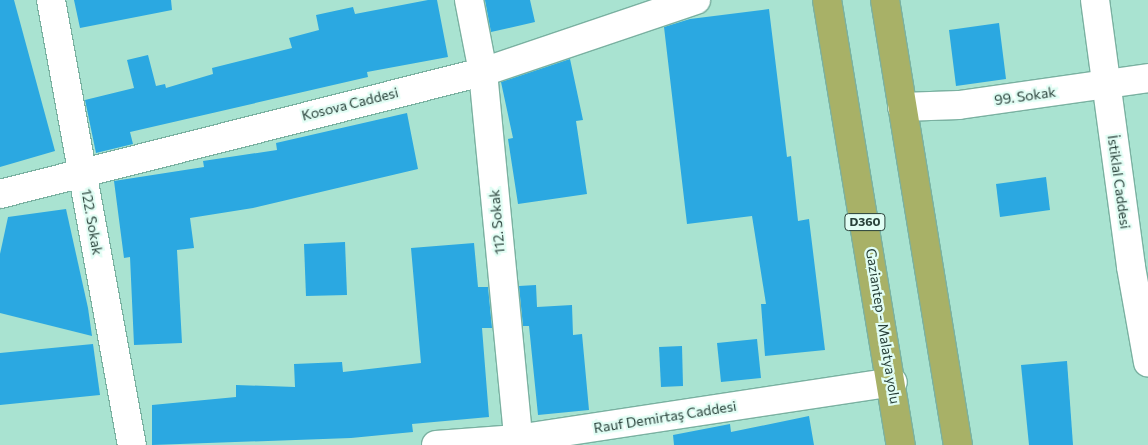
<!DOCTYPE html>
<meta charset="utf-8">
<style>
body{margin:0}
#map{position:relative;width:1148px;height:445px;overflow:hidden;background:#a9e3d1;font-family:Commissioner,sans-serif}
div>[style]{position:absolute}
.building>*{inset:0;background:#2ba8e1}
.roads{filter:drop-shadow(1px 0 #7ab1a1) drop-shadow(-1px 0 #7ab1a1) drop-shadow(0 1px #7ab1a1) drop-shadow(0 -1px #7ab1a1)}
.minor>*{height:28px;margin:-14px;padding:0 14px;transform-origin:14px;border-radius:14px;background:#fff}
.highway>*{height:28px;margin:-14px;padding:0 14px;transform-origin:14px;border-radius:14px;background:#a8b167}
span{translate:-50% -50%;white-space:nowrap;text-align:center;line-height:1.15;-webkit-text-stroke:4.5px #e1fdf4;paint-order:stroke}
.shield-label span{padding:1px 4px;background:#e1fdf4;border:1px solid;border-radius:4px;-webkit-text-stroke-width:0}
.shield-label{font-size:12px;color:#284039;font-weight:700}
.street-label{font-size:14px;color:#284039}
</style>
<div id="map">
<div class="building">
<div style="clip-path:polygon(0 0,14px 0,55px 151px,0 167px)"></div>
<div style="clip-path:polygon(74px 0,171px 0,172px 10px,80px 28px)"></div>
<div style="clip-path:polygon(428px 0,437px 0,448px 57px,367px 72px,368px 77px,130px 132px,133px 144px,96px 153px,85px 100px,134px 88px,127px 60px,148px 55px,156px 86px,165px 84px,166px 88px,213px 74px,212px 68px,292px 48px,289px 38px,319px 30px,316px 15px,353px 7px,355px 14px)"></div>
<div style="clip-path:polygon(485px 0,530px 0,535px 22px,491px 32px)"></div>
<div style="clip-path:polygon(769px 9px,787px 157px,791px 156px,798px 221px,809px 219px,825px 350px,765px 356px,761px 304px,766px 304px,752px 216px,687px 224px,664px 27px,690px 19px)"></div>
<div style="clip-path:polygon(999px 23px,1006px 79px,956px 86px,949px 30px)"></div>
<div style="clip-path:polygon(570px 59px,583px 120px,576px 121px,587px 194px,518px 204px,508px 139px,513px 138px,501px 82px)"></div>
<div style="clip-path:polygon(407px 113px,418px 169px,253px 208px,190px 218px,194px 248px,177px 250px,182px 343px,134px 345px,130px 257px,124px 258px,114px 181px,204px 167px,203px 161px,277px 150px,276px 143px)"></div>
<div style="clip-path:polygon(1046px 177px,1050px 210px,1000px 217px,996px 184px)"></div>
<div style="clip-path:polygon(66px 209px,88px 308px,92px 336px,0 313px,0 254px,8px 217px)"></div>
<div style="clip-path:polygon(345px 242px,347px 295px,306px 296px,304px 244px)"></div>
<div style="clip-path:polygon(474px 243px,478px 287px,488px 287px,492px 328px,482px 328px,489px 417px,412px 424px,413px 432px,351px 438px,152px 445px,152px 405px,236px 397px,236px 385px,295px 387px,294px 364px,342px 362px,343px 372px,421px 363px,411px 248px)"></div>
<div style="clip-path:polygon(536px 285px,537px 307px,572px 305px,573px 335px,582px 334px,589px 410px,538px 415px,529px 326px,523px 326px,519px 286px)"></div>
<div style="clip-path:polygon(757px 339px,761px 378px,721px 382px,717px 343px)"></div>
<div style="clip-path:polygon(93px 344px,100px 395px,0 405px,0 353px)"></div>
<div style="clip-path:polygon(682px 346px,683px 386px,661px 387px,659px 347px)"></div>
<div style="clip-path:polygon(1067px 361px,1073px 445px,1029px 445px,1021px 365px)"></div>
<div style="clip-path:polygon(809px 416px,814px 445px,674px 445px,673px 435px,730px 424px,731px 432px)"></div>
</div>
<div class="roads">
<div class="minor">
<div style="left:51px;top:0;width:452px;rotate:79.7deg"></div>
<div style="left:469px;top:0;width:73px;rotate:79deg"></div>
<div style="left:483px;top:72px;width:375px;rotate:84.5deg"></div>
<div style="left:1095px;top:0;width:269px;rotate:82.3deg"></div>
<div style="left:1131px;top:267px;width:97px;rotate:79.9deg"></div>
<div style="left:902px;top:107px;width:57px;rotate:-2deg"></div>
<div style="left:959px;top:105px;width:191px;rotate:-8.1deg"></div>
<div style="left:0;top:194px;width:498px;rotate:-14.2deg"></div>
<div style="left:483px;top:72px;width:225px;rotate:-18.7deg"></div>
<div style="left:436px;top:445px;width:81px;rotate:-4.2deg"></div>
<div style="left:517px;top:439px;width:380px;rotate:-8.6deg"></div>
</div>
<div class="highway">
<div style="left:827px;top:0;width:451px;rotate:80.6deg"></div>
<div style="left:885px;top:0;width:451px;rotate:80.7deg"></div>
</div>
</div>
<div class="shield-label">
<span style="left:865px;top:222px">D360</span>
</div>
<div class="street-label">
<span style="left:1025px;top:96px;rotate:-8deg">99. Sokak</span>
<span style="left:350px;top:104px;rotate:-14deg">Kosova Caddesi</span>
<span style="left:1119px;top:182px;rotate:82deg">İstiklal Caddesi</span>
<span style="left:92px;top:222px;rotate:80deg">122. Sokak</span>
<span style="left:497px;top:222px;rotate:-95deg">112. Sokak</span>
<span style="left:883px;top:326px;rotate:81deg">Gaziantep - Malatya yolu</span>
<span style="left:665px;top:417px;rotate:-9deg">Rauf Demirtaş Caddesi</span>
</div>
</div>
